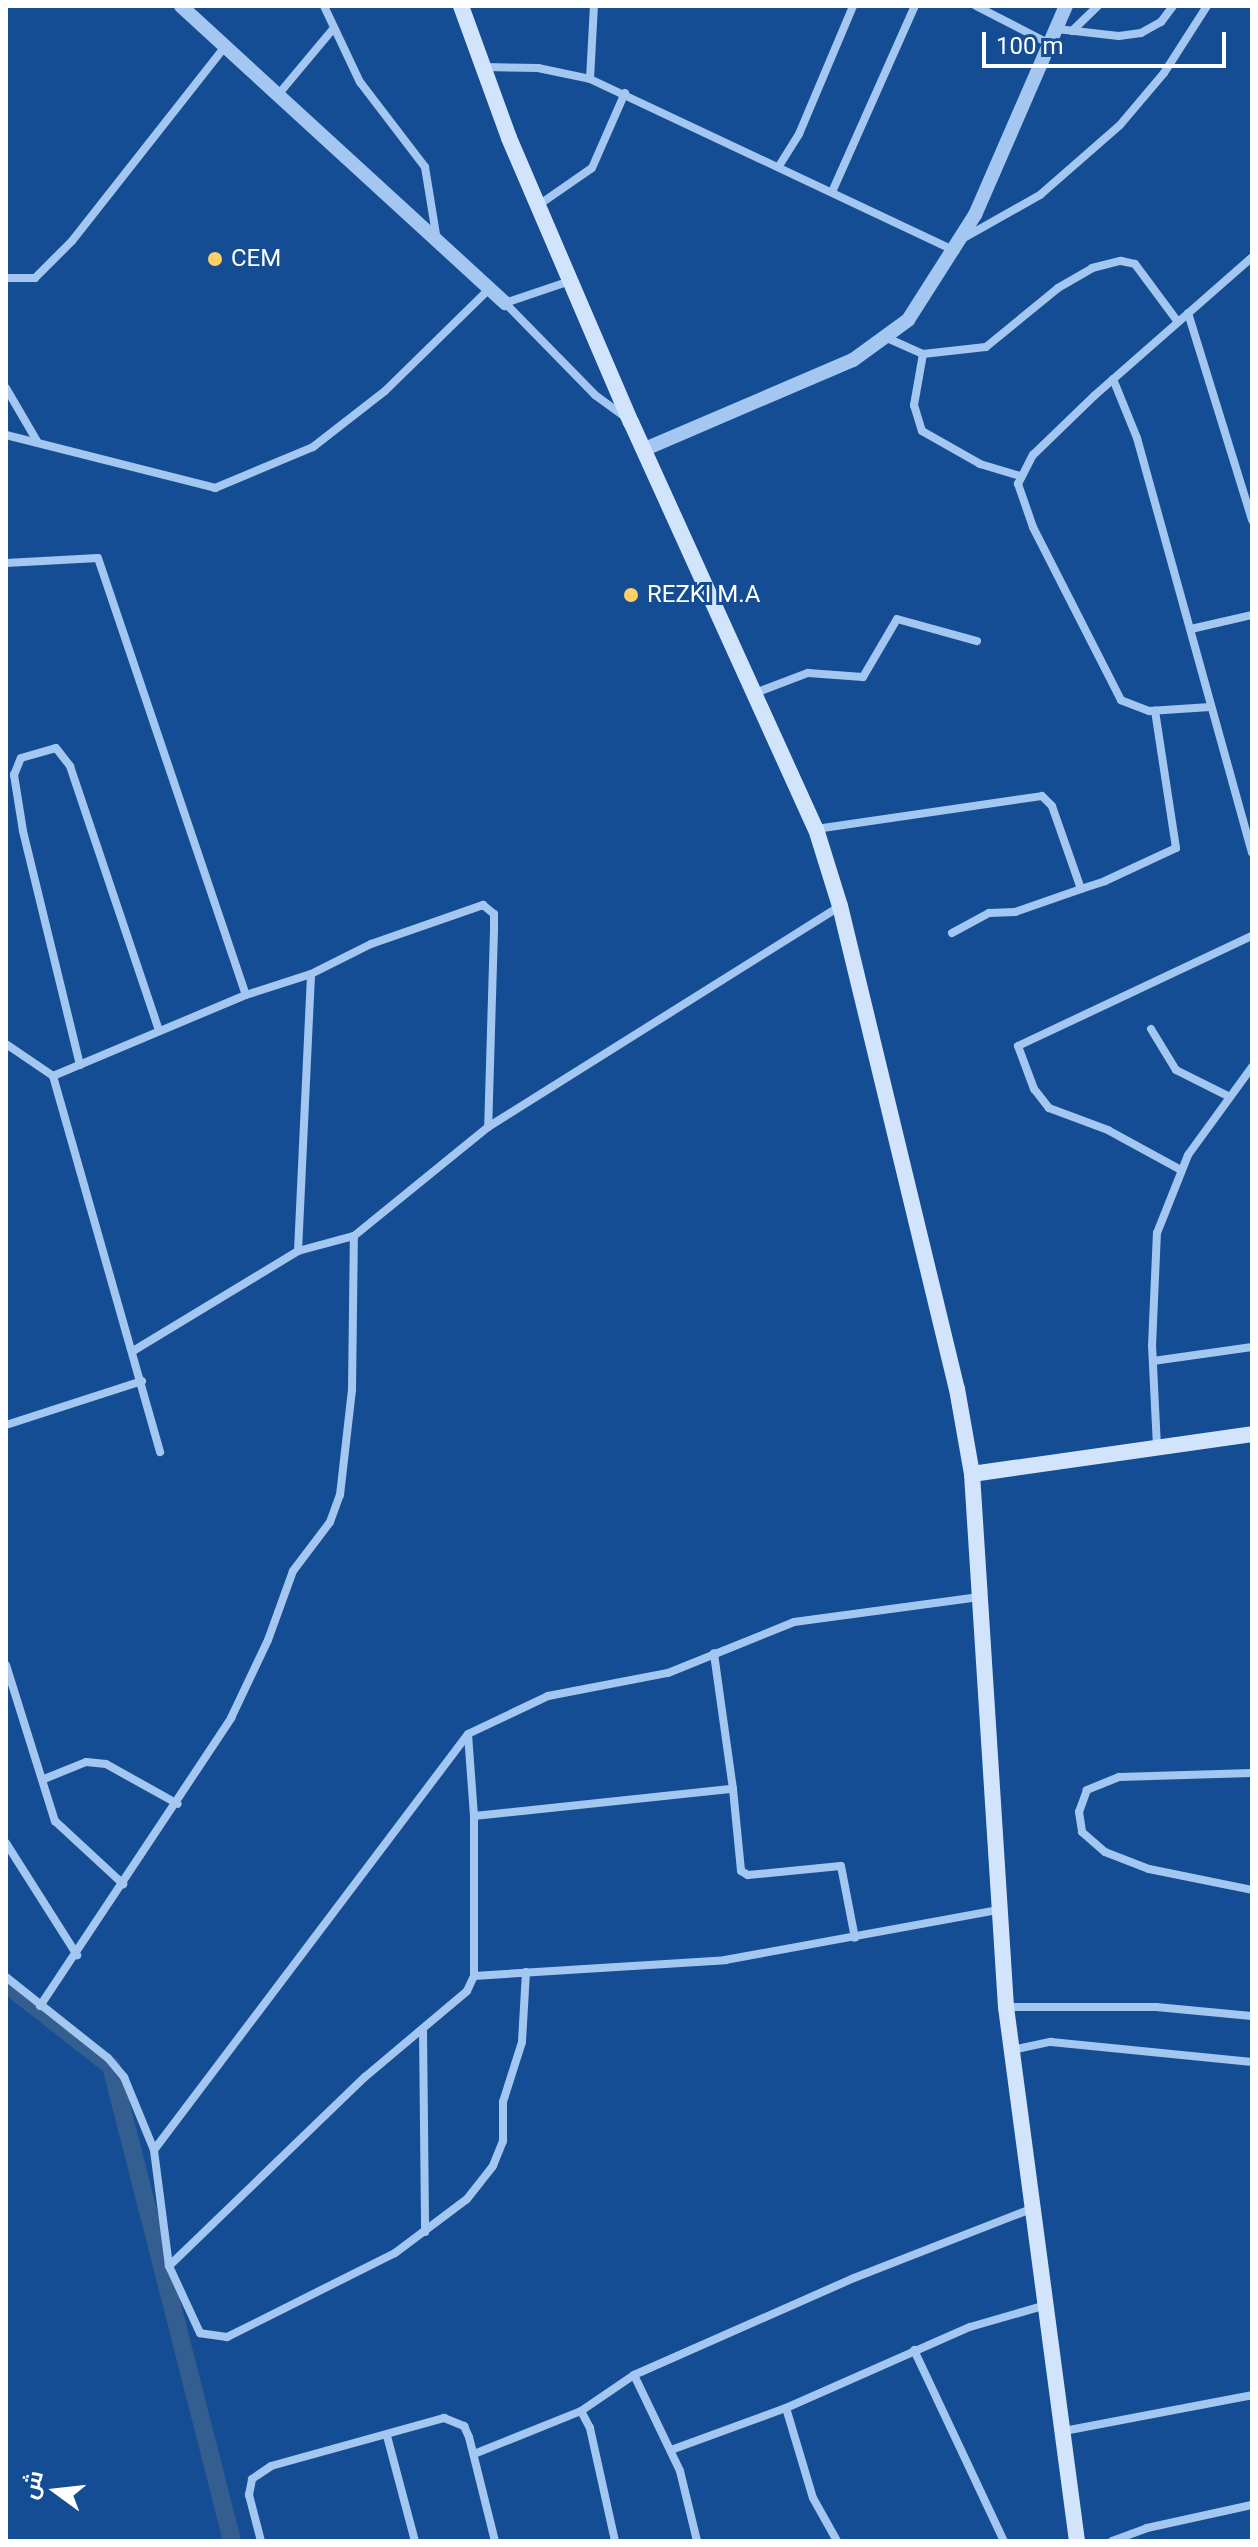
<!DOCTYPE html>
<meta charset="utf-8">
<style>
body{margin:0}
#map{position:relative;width:1258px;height:2547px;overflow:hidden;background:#144d93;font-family:Roboto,Cairo,sans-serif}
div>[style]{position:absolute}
.canal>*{height:18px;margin:-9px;padding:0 9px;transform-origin:9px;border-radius:9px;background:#345d90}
.minor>*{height:8px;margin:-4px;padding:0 4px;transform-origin:4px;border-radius:4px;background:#a3c7f1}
.tertiary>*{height:14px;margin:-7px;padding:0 7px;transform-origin:7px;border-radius:7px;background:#a3c7f1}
.secondary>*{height:16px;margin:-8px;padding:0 8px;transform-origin:8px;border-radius:8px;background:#d1e4fc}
.dots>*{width:22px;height:22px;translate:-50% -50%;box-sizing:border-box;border:4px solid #144d93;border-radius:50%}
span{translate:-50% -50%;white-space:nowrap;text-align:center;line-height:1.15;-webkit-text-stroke:6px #144d93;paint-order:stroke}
.poi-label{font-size:24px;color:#fff}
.left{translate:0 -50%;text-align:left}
.frame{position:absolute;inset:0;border:8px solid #fff;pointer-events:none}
.north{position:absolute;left:16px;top:2451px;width:80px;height:80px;-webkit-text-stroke:6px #144d93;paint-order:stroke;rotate:285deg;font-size:22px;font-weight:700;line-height:32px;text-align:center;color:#fff}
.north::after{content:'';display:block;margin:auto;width:28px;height:36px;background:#fff;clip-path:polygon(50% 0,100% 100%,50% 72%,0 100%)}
.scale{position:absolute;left:982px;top:32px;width:244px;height:36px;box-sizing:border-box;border:4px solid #fff;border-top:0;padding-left:10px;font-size:24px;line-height:28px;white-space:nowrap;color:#fff;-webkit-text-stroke:6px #144d93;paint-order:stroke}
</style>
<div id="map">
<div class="canal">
<div style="left:6px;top:1984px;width:133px;rotate:38deg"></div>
<div style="left:111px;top:2066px;width:490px;rotate:75.7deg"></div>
</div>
<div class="minor">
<div style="left:324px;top:6px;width:84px;rotate:64.7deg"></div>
<div style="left:360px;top:82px;width:107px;rotate:52.6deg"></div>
<div style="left:425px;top:167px;width:74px;rotate:80.7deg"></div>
<div style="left:976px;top:6px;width:83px;rotate:27.2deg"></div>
<div style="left:1057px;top:29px;width:62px;rotate:6.4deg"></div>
<div style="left:1119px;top:36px;width:22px;rotate:-8deg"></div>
<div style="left:1141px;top:33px;width:23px;rotate:-29deg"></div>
<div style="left:1161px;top:22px;width:20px;rotate:-53deg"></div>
<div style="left:1072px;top:31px;width:36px;rotate:-44deg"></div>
<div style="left:482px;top:67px;width:56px;rotate:1deg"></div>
<div style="left:538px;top:68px;width:53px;rotate:11.9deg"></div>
<div style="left:590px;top:79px;width:404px;rotate:25.2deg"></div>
<div style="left:590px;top:79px;width:73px;rotate:-86.9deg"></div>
<div style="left:277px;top:96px;width:87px;rotate:-50.1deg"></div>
<div style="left:779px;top:166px;width:38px;rotate:-58deg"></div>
<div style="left:799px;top:134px;width:139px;rotate:-67.1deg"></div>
<div style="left:832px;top:192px;width:204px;rotate:-66deg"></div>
<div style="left:540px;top:204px;width:63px;rotate:-34.7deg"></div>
<div style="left:592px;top:168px;width:82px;rotate:-66.3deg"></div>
<div style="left:962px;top:239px;width:90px;rotate:-29.4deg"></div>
<div style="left:1040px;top:195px;width:106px;rotate:-41.2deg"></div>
<div style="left:1120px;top:125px;width:68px;rotate:-49.8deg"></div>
<div style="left:1164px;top:73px;width:80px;rotate:-57.3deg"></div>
<div style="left:6px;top:278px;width:29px"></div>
<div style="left:35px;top:278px;width:52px;rotate:-45deg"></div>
<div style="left:72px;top:241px;width:244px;rotate:-51.8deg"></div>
<div style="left:570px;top:281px;width:69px;rotate:161.3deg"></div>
<div style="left:505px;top:303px;width:129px;rotate:45.6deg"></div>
<div style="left:595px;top:395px;width:36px;rotate:36deg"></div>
<div style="left:1188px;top:313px;width:217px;rotate:72.8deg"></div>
<div style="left:887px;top:338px;width:39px;rotate:24deg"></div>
<div style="left:923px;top:354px;width:63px;rotate:-6.3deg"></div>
<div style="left:986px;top:347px;width:93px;rotate:-39.3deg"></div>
<div style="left:1058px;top:288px;width:39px;rotate:-30deg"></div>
<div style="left:1092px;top:268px;width:30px;rotate:-14deg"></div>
<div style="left:1121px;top:261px;width:14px;rotate:12deg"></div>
<div style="left:1135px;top:264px;width:72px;rotate:53.4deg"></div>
<div style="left:923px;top:354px;width:52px;rotate:100deg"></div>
<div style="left:914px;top:405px;width:27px;rotate:73deg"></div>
<div style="left:922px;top:431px;width:67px;rotate:29.6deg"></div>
<div style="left:980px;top:464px;width:42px;rotate:16.7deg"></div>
<div style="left:1113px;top:379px;width:64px;rotate:67.9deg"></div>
<div style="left:1137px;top:438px;width:430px;rotate:74.5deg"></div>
<div style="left:6px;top:388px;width:61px;rotate:59.7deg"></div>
<div style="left:6px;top:435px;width:216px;rotate:14.2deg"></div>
<div style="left:215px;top:488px;width:106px;rotate:-22.7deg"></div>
<div style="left:313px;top:447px;width:91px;rotate:-37.9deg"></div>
<div style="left:385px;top:391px;width:146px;rotate:-44.4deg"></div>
<div style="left:6px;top:563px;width:92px;rotate:-3.1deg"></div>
<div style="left:98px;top:558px;width:461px;rotate:71.3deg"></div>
<div style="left:1191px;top:629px;width:63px;rotate:-12.9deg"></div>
<div style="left:755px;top:693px;width:57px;rotate:-20.7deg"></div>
<div style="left:808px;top:673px;width:55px;rotate:4.2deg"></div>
<div style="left:863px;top:677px;width:67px;rotate:-59.6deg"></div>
<div style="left:897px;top:619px;width:83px;rotate:15.4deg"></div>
<div style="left:1210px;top:707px;width:61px;rotate:176.2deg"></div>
<div style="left:1149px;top:711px;width:30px;rotate:-159deg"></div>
<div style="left:1121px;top:700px;width:194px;rotate:-117deg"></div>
<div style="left:1033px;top:527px;width:46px;rotate:-109.2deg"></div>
<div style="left:1018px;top:484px;width:33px;rotate:-63deg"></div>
<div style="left:1033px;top:455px;width:85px;rotate:-44deg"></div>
<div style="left:1094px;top:396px;width:210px;rotate:-41.3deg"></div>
<div style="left:816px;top:829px;width:228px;rotate:-8.3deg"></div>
<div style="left:1042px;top:796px;width:14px;rotate:45deg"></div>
<div style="left:1052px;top:806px;width:88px;rotate:70.7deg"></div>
<div style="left:1081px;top:889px;width:25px;rotate:-18deg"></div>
<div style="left:1105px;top:881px;width:78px;rotate:-24.9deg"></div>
<div style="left:1176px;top:848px;width:139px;rotate:-98.7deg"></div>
<div style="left:952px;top:933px;width:42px;rotate:-28.4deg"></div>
<div style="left:989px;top:913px;width:26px;rotate:-2deg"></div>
<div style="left:1015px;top:912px;width:70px;rotate:-19.2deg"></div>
<div style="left:1151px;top:1029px;width:48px;rotate:58.6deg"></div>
<div style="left:1176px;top:1070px;width:60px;rotate:26.6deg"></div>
<div style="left:6px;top:1044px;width:57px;rotate:34.2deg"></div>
<div style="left:53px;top:1076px;width:391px;rotate:74.1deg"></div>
<div style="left:80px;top:1065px;width:241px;rotate:-103.7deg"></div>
<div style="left:23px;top:831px;width:57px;rotate:-99.1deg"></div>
<div style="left:14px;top:775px;width:18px;rotate:-68deg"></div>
<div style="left:21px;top:758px;width:36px;rotate:-16deg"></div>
<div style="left:56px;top:748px;width:23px;rotate:52deg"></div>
<div style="left:70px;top:766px;width:279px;rotate:71.4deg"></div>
<div style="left:53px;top:1076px;width:209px;rotate:-22.8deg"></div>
<div style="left:246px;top:995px;width:68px;rotate:-17.9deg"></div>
<div style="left:311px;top:974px;width:67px;rotate:-26.6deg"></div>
<div style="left:371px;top:944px;width:119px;rotate:-19.2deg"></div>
<div style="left:483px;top:905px;width:14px;rotate:39deg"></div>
<div style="left:494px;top:914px;width:16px;rotate:90deg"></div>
<div style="left:494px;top:930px;width:197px;rotate:91.7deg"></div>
<div style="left:1181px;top:1170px;width:83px;rotate:-151.3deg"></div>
<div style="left:1108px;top:1130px;width:63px;rotate:-159.6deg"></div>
<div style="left:1049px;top:1108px;width:24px;rotate:-128deg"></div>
<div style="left:1034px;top:1089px;width:46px;rotate:-110.4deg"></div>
<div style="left:1018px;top:1046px;width:259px;rotate:-25.2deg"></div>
<div style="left:298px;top:1251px;width:277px;rotate:-87.3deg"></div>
<div style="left:133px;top:1351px;width:193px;rotate:-31.2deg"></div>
<div style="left:298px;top:1251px;width:58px;rotate:-15deg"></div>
<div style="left:354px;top:1236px;width:173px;rotate:-39.1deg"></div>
<div style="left:488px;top:1127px;width:414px;rotate:-32.1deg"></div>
<div style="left:1153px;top:1361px;width:100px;rotate:-8deg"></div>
<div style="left:6px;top:1425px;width:143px;rotate:-17.9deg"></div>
<div style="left:1157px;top:1447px;width:101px;rotate:-92.8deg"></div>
<div style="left:1152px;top:1346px;width:113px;rotate:-87.5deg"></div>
<div style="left:1157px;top:1233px;width:84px;rotate:-68.3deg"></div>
<div style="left:1188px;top:1155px;width:109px;rotate:-54deg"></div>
<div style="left:6px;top:1665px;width:164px;rotate:72.6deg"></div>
<div style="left:55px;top:1821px;width:93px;rotate:42.8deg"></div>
<div style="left:1252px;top:1773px;width:133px;rotate:178.3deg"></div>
<div style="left:1119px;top:1777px;width:35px;rotate:158deg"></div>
<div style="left:1087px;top:1790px;width:23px;rotate:110deg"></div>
<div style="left:1079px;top:1812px;width:20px;rotate:81deg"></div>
<div style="left:1082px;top:1832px;width:30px;rotate:41deg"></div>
<div style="left:1105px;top:1852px;width:47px;rotate:21.1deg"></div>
<div style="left:1149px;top:1869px;width:105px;rotate:11.5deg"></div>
<div style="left:44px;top:1779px;width:45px;rotate:-22deg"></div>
<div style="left:86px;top:1762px;width:20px;rotate:6deg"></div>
<div style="left:106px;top:1764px;width:82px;rotate:29.1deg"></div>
<div style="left:733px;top:1789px;width:82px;rotate:84.4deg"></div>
<div style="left:741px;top:1871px;width:8px;rotate:30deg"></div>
<div style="left:748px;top:1875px;width:93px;rotate:-5.5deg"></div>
<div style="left:841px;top:1866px;width:73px;rotate:79deg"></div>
<div style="left:474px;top:1816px;width:260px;rotate:-6deg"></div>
<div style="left:733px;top:1789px;width:137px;rotate:-98deg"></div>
<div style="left:6px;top:1843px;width:133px;rotate:57.6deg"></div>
<div style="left:526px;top:1972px;width:70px;rotate:93.3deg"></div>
<div style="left:522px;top:2042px;width:63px;rotate:107.6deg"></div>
<div style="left:503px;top:2102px;width:39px;rotate:90deg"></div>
<div style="left:503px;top:2141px;width:27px;rotate:112deg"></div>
<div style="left:493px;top:2166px;width:42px;rotate:128.2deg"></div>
<div style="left:467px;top:2199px;width:90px;rotate:143.1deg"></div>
<div style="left:395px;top:2253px;width:188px;rotate:153.4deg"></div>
<div style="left:227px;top:2337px;width:27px;rotate:-172deg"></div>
<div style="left:200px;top:2333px;width:74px;rotate:-114.8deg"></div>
<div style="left:169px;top:2266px;width:117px;rotate:-97.4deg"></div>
<div style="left:154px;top:2150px;width:521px;rotate:-52.95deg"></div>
<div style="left:468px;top:1734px;width:89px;rotate:-25.4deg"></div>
<div style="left:548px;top:1696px;width:122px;rotate:-10.9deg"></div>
<div style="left:668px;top:1673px;width:136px;rotate:-22deg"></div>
<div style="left:794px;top:1622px;width:187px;rotate:-7.7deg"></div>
<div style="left:474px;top:1976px;width:252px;rotate:-3.6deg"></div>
<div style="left:725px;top:1960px;width:278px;rotate:-10.4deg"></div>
<div style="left:6px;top:1977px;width:130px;rotate:38.5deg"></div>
<div style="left:108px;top:2058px;width:25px;rotate:50deg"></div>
<div style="left:124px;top:2077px;width:79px;rotate:67.7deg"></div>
<div style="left:40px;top:2006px;width:346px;rotate:-56.4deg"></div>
<div style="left:231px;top:1718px;width:86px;rotate:-64.6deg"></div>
<div style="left:268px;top:1640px;width:73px;rotate:-70.1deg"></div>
<div style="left:293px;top:1571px;width:61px;rotate:-52.9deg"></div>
<div style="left:330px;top:1522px;width:29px;rotate:-70deg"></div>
<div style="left:340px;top:1495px;width:106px;rotate:-83.5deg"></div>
<div style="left:352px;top:1390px;width:154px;rotate:-89.3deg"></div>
<div style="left:1006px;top:2007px;width:150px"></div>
<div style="left:1156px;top:2007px;width:96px;rotate:5.4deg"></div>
<div style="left:423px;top:2030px;width:202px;rotate:89.4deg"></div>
<div style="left:1012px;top:2050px;width:40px;rotate:-12deg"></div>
<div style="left:1051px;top:2042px;width:202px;rotate:5.7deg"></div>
<div style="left:169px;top:2266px;width:272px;rotate:-44deg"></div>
<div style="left:365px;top:2077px;width:133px;rotate:-40.1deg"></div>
<div style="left:467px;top:1991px;width:17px;rotate:-65deg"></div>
<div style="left:474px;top:1976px;width:160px;rotate:-90deg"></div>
<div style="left:474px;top:1816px;width:81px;rotate:-94.2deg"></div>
<div style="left:914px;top:2350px;width:211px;rotate:64.8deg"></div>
<div style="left:634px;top:2375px;width:106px;rotate:64.4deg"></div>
<div style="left:680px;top:2471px;width:72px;rotate:76.3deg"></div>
<div style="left:786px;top:2408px;width:94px;rotate:73.3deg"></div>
<div style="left:813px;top:2498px;width:49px;rotate:60.8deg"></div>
<div style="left:1064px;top:2431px;width:191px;rotate:-10.8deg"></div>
<div style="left:387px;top:2436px;width:109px;rotate:75.1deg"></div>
<div style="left:671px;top:2450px;width:122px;rotate:-20.1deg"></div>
<div style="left:786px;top:2408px;width:201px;rotate:-23.8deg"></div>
<div style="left:970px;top:2327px;width:79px;rotate:-16.1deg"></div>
<div style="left:474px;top:2454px;width:115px;rotate:-21.9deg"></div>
<div style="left:261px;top:2541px;width:48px;rotate:-104.6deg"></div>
<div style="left:249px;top:2495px;width:16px;rotate:-79deg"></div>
<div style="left:252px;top:2479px;width:23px;rotate:-34deg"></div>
<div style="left:271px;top:2466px;width:180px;rotate:-15.5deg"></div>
<div style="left:444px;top:2418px;width:22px;rotate:22deg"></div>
<div style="left:464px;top:2426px;width:12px;rotate:66deg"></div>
<div style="left:469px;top:2437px;width:107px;rotate:76deg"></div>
<div style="left:615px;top:2541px;width:116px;rotate:-102.5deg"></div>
<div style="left:590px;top:2428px;width:19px;rotate:-118deg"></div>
<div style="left:581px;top:2411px;width:64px;rotate:-34.2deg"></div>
<div style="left:634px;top:2375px;width:240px;rotate:-23.8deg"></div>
<div style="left:854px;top:2278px;width:190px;rotate:-21.3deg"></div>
<div style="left:1112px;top:2541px;width:37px;rotate:-20deg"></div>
<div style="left:1147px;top:2528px;width:107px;rotate:-12.4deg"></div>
</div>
<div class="tertiary">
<div style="left:181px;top:6px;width:440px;rotate:42.5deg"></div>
<div style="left:645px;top:449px;width:226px;rotate:-23.2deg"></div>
<div style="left:853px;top:360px;width:68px;rotate:-36deg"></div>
<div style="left:908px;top:320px;width:125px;rotate:-57.5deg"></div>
<div style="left:975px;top:215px;width:228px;rotate:-66.5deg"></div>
</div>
<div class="secondary">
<div style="left:461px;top:6px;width:140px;rotate:70deg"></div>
<div style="left:509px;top:138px;width:309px;rotate:66.8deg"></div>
<div style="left:631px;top:422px;width:447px;rotate:65.6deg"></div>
<div style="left:816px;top:829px;width:81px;rotate:72.7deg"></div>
<div style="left:840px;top:906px;width:497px;rotate:76.4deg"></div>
<div style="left:957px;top:1389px;width:86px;rotate:80deg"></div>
<div style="left:972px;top:1474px;width:534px;rotate:86.35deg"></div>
<div style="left:1006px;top:2007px;width:539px;rotate:82.43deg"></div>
<div style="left:972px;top:1474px;width:283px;rotate:-8.1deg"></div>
</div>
<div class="dots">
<div style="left:215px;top:259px;background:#ffd063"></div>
<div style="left:631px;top:595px;background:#ffd063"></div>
</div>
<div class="poi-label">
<span class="left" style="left:231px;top:259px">CEM</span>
<span class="left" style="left:647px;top:595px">REZKI M.A</span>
</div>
<div class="frame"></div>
<div class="north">ش</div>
<div class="scale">100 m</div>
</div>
